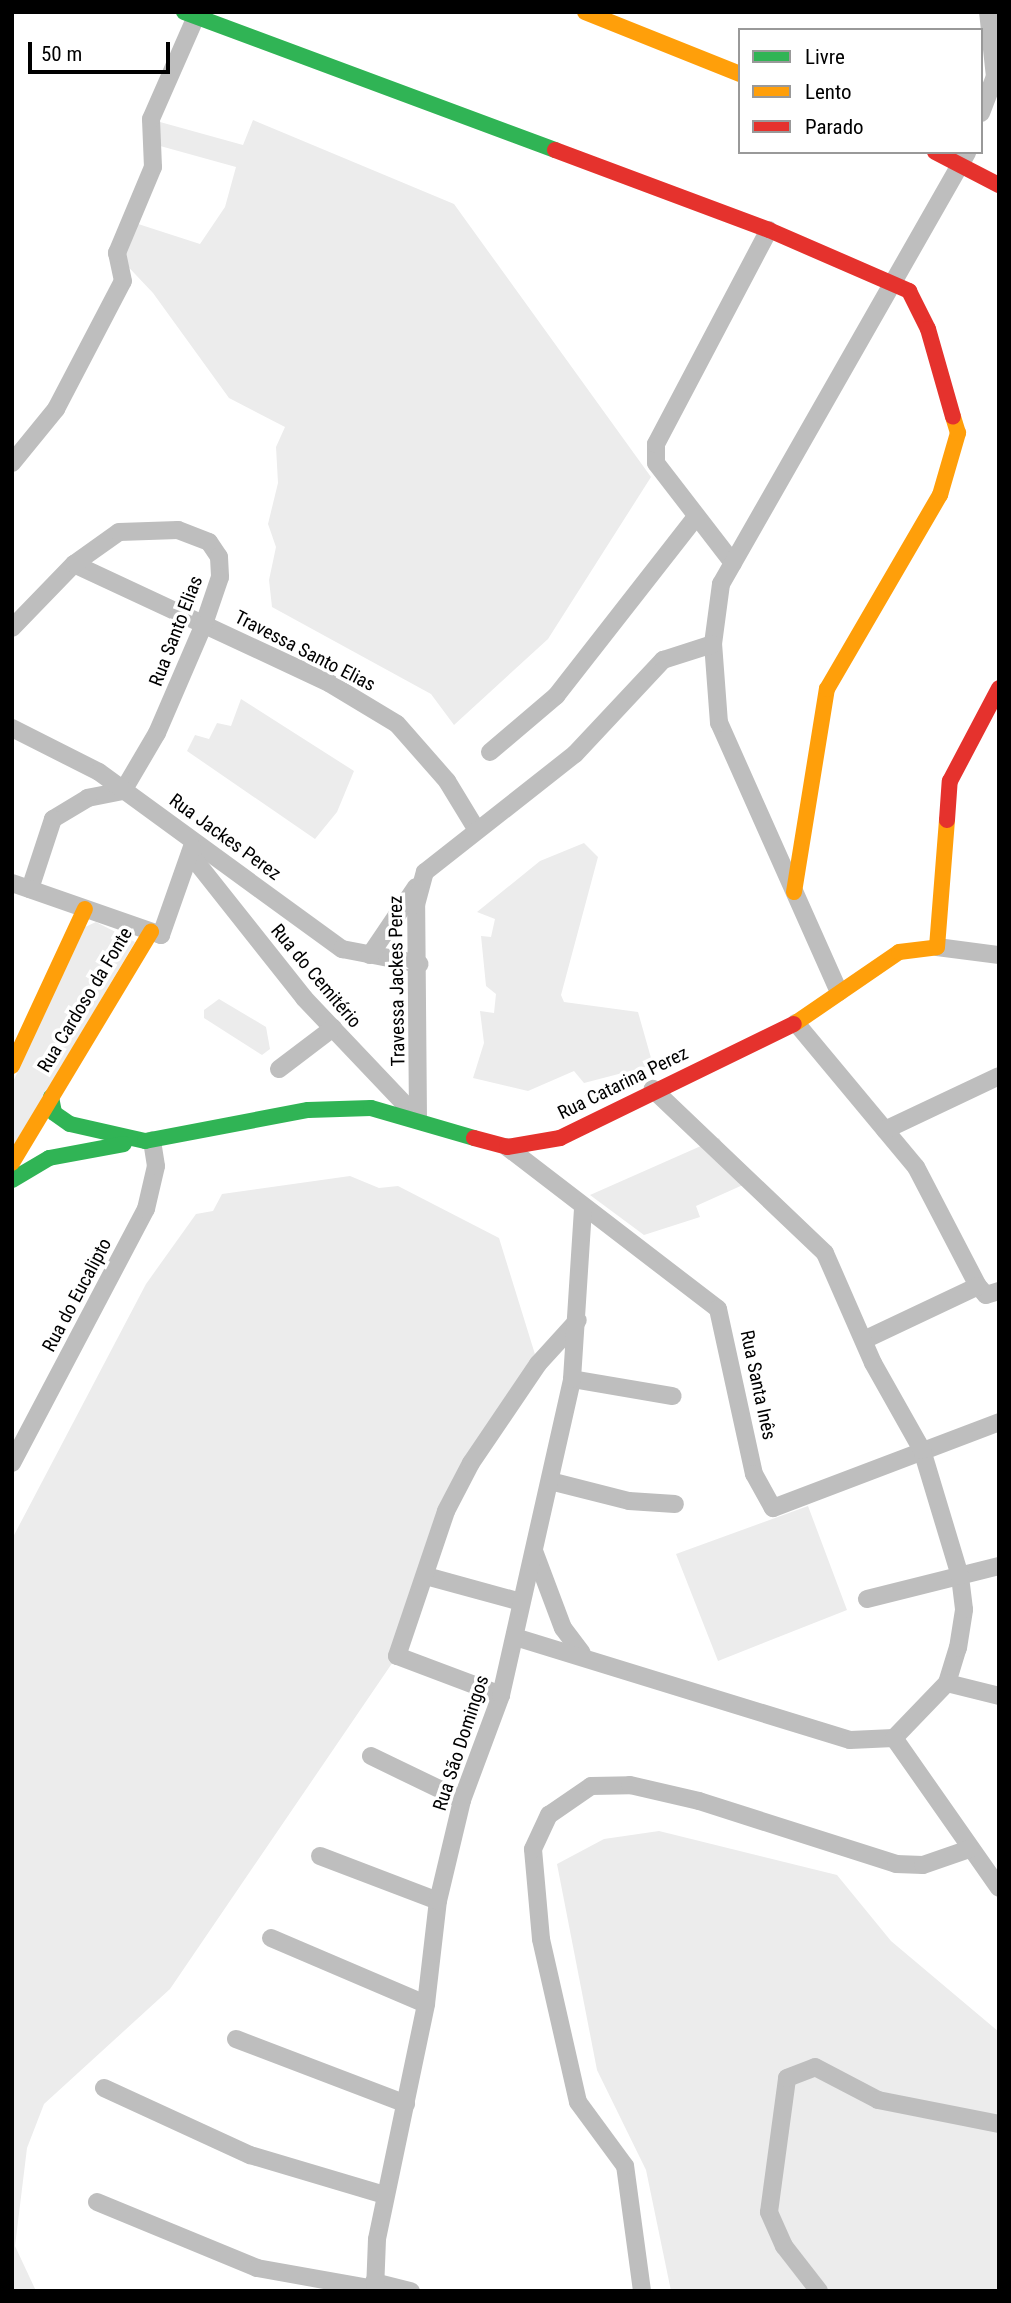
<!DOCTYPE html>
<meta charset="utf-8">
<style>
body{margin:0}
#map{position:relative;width:1011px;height:2303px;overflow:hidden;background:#fff;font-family:"Roboto Condensed",sans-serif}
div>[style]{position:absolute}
.green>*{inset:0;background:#ececec}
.street>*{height:18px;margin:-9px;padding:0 9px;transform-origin:9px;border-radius:9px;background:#bebebe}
.fast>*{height:16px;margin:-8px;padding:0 8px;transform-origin:8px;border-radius:8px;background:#30b455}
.slow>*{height:16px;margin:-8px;padding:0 8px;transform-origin:8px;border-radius:8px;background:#ff9f0a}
.jam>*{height:16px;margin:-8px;padding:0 8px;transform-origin:8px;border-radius:8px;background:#e5322d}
span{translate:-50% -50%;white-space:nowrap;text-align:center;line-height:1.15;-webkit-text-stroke:7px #fff;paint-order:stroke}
.street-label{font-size:19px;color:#000}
.frame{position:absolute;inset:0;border:14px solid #000;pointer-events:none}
.legend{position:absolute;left:738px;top:28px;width:245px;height:126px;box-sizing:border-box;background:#fff;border:2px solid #999;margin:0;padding:9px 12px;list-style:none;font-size:21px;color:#000}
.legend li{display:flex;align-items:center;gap:14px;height:35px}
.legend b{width:35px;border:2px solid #999}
.scale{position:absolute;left:28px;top:42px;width:142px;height:32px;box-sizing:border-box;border:4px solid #000;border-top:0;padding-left:9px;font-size:21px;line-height:24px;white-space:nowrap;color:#000;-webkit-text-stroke:5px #fff;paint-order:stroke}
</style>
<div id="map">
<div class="green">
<div style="clip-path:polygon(253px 120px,454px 204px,651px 477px,548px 639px,454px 725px,431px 694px,272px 607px,269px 580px,276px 547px,268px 524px,278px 483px,276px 447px,285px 427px,229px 398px,153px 293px,118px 256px,132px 222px,200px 244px,225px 207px,236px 167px,153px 144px,160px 122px,243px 145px)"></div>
<div style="clip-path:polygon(241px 699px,354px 771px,337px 812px,315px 839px,187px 751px,195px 735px,209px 739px,217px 723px,231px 726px)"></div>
<div style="clip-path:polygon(584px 843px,598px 857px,561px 995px,564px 1002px,638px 1012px,653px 1065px,584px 1083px,574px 1071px,528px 1091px,473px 1078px,484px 1043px,480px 1011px,494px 1013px,496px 994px,486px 986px,481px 936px,491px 937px,495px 919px,477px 912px,540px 861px)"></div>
<div style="clip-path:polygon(96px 922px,135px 942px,12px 1150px,12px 1084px,85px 927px)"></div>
<div style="clip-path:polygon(219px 999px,266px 1027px,270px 1049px,262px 1055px,204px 1018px,204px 1010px)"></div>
<div style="clip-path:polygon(719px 1138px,745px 1184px,696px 1206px,700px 1217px,644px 1235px,590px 1195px)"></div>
<div style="clip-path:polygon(350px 1176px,379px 1188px,398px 1186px,499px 1238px,538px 1364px,471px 1463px,397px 1656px,170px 1989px,44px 2104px,27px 2148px,15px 2246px,36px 2291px,12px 2291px,12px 1539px,146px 1284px,196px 1214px,213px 1211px,222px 1194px)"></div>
<div style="clip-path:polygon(808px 1506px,847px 1610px,718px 1661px,676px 1554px)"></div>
<div style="clip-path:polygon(659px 1831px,837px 1875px,891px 1941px,999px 2032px,999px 2291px,671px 2291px,646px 2170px,597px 2070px,557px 1864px,604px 1839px)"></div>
</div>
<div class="street">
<div style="left:981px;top:113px;width:39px;rotate:-69deg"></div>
<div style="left:995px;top:77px;width:65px;rotate:-96.1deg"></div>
<div style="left:12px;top:463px;width:70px;rotate:-50.8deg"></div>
<div style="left:56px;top:409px;width:144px;rotate:-62.4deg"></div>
<div style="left:123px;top:281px;width:29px;rotate:-102deg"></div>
<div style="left:117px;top:253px;width:93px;rotate:-67.3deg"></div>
<div style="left:153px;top:167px;width:48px;rotate:-92.4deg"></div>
<div style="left:151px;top:119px;width:117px;rotate:-66.3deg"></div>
<div style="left:733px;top:563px;width:126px;rotate:-127.6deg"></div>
<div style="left:656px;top:463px;width:19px;rotate:-90deg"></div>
<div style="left:656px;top:444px;width:242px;rotate:-62.2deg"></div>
<div style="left:74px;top:564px;width:281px;rotate:25deg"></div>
<div style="left:329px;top:683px;width:79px;rotate:31.1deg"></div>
<div style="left:397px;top:724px;width:76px;rotate:48.7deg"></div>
<div style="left:447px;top:781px;width:54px;rotate:58.7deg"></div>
<div style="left:12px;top:628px;width:89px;rotate:-45.9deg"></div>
<div style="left:74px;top:564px;width:55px;rotate:-35.4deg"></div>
<div style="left:119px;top:532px;width:59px;rotate:-1.9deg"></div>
<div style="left:178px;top:530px;width:33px;rotate:21deg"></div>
<div style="left:209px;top:542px;width:18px;rotate:56deg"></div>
<div style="left:219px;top:557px;width:20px;rotate:87deg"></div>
<div style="left:220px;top:577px;width:50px;rotate:108.8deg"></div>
<div style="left:204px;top:624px;width:119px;rotate:113.3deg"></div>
<div style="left:157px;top:733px;width:67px;rotate:120.4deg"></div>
<div style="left:123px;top:791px;width:36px;rotate:169deg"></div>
<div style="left:88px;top:798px;width:41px;rotate:149deg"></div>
<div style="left:53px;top:819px;width:74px;rotate:108.2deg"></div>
<div style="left:12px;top:728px;width:97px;rotate:26.8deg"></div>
<div style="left:99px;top:772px;width:301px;rotate:36.1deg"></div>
<div style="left:342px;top:949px;width:79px;rotate:10.9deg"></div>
<div style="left:490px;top:752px;width:87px;rotate:-40.3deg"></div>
<div style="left:556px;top:696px;width:227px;rotate:-52deg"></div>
<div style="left:190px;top:854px;width:184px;rotate:51.6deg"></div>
<div style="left:304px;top:998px;width:166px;rotate:46.5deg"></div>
<div style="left:12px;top:883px;width:158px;rotate:19.2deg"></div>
<div style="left:161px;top:935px;width:93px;rotate:-70.6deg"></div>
<div style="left:937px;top:947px;width:63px;rotate:7.4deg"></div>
<div style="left:370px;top:955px;width:82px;rotate:-55.9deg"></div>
<div style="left:839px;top:992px;width:295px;rotate:-114deg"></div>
<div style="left:719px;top:723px;width:79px;rotate:-94.3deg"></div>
<div style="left:713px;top:644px;width:61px;rotate:-82.4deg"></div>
<div style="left:721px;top:584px;width:497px;rotate:-60.3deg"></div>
<div style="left:796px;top:1023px;width:187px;rotate:50.2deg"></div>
<div style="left:916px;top:1167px;width:134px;rotate:62.5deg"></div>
<div style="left:978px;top:1286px;width:12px;rotate:48deg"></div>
<div style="left:986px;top:1295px;width:14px;rotate:-17deg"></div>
<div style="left:279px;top:1069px;width:68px;rotate:-37.2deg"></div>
<div style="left:418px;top:1118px;width:213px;rotate:-90.5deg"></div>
<div style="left:416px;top:905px;width:34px;rotate:-75deg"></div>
<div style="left:425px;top:872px;width:191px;rotate:-38.2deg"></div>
<div style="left:575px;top:754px;width:129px;rotate:-46.9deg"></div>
<div style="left:663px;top:660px;width:52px;rotate:-17.7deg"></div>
<div style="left:885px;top:1130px;width:126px;rotate:-25.3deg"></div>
<div style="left:507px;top:1147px;width:266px;rotate:37.5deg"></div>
<div style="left:718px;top:1309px;width:169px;rotate:77.7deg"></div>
<div style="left:754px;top:1474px;width:39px;rotate:61deg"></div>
<div style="left:773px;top:1508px;width:242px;rotate:-20.8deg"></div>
<div style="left:866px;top:1339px;width:124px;rotate:-25.3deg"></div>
<div style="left:572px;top:1379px;width:102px;rotate:9.6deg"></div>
<div style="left:12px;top:1463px;width:287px;rotate:-62.2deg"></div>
<div style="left:146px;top:1209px;width:44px;rotate:-76.9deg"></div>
<div style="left:156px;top:1166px;width:26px;rotate:-99deg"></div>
<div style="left:550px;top:1481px;width:81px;rotate:14.2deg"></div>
<div style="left:629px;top:1501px;width:46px;rotate:3.7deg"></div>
<div style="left:534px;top:1551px;width:82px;rotate:69.4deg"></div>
<div style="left:563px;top:1628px;width:31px;rotate:53deg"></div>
<div style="left:426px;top:1576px;width:98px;rotate:15.3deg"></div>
<div style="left:867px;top:1599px;width:136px;rotate:-14deg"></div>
<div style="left:515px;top:1637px;width:350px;rotate:17.1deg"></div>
<div style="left:850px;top:1740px;width:44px;rotate:-2.6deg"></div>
<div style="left:894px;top:1738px;width:76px;rotate:-46.1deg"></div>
<div style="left:947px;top:1683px;width:37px;rotate:-73deg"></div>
<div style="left:958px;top:1648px;width:39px;rotate:-81deg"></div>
<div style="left:964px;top:1609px;width:33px;rotate:-97deg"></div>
<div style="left:960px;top:1576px;width:132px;rotate:-106.8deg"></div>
<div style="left:922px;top:1450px;width:100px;rotate:-119.4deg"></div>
<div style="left:873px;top:1363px;width:120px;rotate:-113.6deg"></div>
<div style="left:825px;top:1253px;width:238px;rotate:-136.4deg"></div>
<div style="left:947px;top:1683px;width:54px;rotate:14deg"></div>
<div style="left:501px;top:1695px;width:111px;rotate:-159.4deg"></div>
<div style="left:397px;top:1656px;width:153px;rotate:-71.3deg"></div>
<div style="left:446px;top:1511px;width:54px;rotate:-62.5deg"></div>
<div style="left:471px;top:1463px;width:120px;rotate:-55.9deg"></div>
<div style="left:538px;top:1364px;width:59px;rotate:-47.7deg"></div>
<div style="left:894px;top:1738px;width:183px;rotate:55deg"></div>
<div style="left:371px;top:1756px;width:101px;rotate:25.8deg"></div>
<div style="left:320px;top:1856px;width:126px;rotate:20.9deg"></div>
<div style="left:271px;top:1938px;width:168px;rotate:23.1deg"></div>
<div style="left:236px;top:2039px;width:182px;rotate:20.9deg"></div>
<div style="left:104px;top:2088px;width:161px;rotate:24.7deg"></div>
<div style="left:250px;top:2155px;width:140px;rotate:16.6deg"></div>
<div style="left:97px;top:2202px;width:173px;rotate:22.4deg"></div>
<div style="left:257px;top:2268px;width:120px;rotate:10.1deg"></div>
<div style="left:374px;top:2282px;width:38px;rotate:14deg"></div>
<div style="left:375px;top:2291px;width:52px;rotate:-87.8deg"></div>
<div style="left:377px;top:2239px;width:240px;rotate:-78.2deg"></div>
<div style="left:426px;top:2004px;width:104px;rotate:-83.4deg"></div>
<div style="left:438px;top:1901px;width:104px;rotate:-76.6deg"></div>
<div style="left:462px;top:1800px;width:112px;rotate:-69.6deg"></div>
<div style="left:501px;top:1695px;width:324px;rotate:-77.3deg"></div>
<div style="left:572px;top:1379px;width:172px;rotate:-86.3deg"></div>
<div style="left:642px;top:2291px;width:126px;rotate:-97.7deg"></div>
<div style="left:625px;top:2166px;width:79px;rotate:-126.3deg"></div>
<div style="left:578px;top:2102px;width:167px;rotate:-102.8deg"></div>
<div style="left:541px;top:1939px;width:90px;rotate:-95.1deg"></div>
<div style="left:533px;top:1849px;width:38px;rotate:-65deg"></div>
<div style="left:549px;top:1815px;width:51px;rotate:-34.6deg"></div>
<div style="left:591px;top:1786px;width:39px;rotate:-1deg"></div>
<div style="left:630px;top:1785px;width:71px;rotate:13.1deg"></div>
<div style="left:699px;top:1801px;width:207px;rotate:17.7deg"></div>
<div style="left:896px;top:1864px;width:27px;rotate:2deg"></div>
<div style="left:923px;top:1865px;width:49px;rotate:-19.2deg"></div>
<div style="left:819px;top:2291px;width:57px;rotate:-127.9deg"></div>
<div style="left:784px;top:2246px;width:37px;rotate:-114deg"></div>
<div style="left:769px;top:2212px;width:135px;rotate:-82.3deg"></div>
<div style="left:787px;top:2078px;width:30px;rotate:-21deg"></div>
<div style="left:815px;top:2067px;width:71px;rotate:27.6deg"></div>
<div style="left:878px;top:2100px;width:123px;rotate:11.2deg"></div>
</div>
<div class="fast">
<div style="left:184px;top:12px;width:396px;rotate:20.4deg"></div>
<div style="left:51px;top:1097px;width:16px;rotate:79deg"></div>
<div style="left:54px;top:1113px;width:19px;rotate:35deg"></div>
<div style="left:70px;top:1124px;width:77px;rotate:12.8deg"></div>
<div style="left:145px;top:1141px;width:166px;rotate:-10.8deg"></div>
<div style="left:308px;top:1110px;width:63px;rotate:-1.8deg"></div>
<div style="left:371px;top:1108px;width:107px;rotate:16.2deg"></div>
<div style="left:12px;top:1180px;width:43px;rotate:-30.7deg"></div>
<div style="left:49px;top:1158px;width:76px;rotate:-10.6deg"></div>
</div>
<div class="slow">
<div style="left:585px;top:12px;width:167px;rotate:21.8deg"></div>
<div style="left:794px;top:892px;width:206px;rotate:-80.8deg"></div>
<div style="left:827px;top:689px;width:225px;rotate:-59.8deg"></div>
<div style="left:940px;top:495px;width:65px;rotate:-73.8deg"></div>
<div style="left:958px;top:433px;width:17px;rotate:-107deg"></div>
<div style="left:794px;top:1024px;width:127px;rotate:-34.4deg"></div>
<div style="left:899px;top:952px;width:38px;rotate:-7deg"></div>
<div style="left:937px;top:947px;width:127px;rotate:-85.5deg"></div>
<div style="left:12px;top:1066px;width:173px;rotate:-65.1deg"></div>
<div style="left:12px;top:1163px;width:270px;rotate:-59deg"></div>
</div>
<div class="jam">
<div style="left:555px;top:150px;width:228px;rotate:20.5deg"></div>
<div style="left:769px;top:230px;width:153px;rotate:23.5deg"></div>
<div style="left:909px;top:291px;width:42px;rotate:63.4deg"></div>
<div style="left:928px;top:329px;width:91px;rotate:74.1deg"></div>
<div style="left:935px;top:152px;width:72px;rotate:27.3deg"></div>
<div style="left:947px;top:820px;width:39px;rotate:-86deg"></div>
<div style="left:950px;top:781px;width:105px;rotate:-62.2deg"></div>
<div style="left:474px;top:1138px;width:34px;rotate:15deg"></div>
<div style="left:507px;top:1147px;width:54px;rotate:-9.6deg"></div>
<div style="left:560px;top:1138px;width:260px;rotate:-26deg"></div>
</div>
<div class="street-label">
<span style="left:176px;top:631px;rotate:-69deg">Rua Santo Elias</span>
<span style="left:305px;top:651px;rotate:27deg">Travessa Santo Elias</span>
<span style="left:225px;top:837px;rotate:36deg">Rua Jackes Perez</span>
<span style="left:316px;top:976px;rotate:50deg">Rua do Cemitério</span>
<span style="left:397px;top:981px;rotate:-91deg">Travessa Jackes Perez</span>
<span style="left:85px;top:1000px;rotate:-59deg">Rua Cardoso da Fonte</span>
<span style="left:623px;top:1083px;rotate:-26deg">Rua Catarina Perez</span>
<span style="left:77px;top:1295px;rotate:-62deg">Rua do Eucalipto</span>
<span style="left:758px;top:1385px;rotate:78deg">Rua Santa Inês</span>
<span style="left:461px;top:1743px;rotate:-72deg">Rua São Domingos</span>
</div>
<div class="frame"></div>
<ul class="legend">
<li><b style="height:9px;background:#30b455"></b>Livre</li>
<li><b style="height:9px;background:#ff9f0a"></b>Lento</li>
<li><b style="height:9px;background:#e5322d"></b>Parado</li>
</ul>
<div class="scale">50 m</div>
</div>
